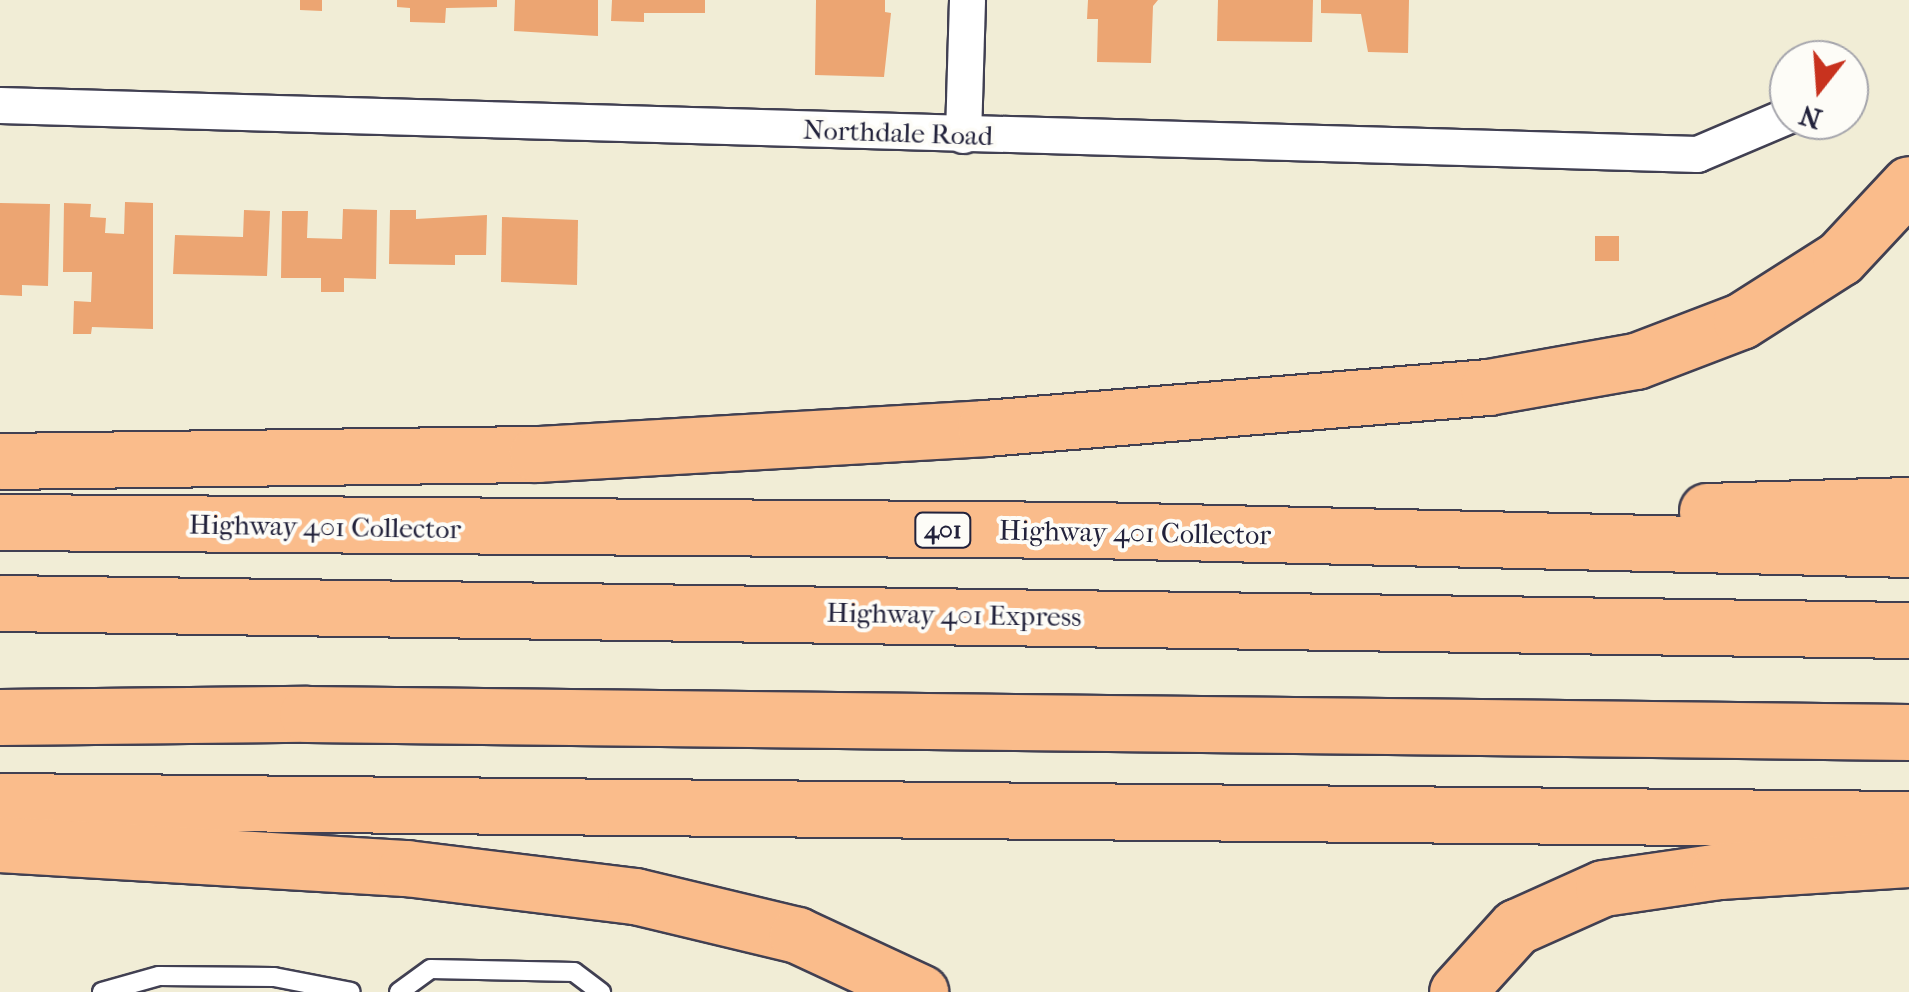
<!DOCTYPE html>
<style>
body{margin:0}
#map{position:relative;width:1909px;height:992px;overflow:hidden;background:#f1edd6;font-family:"IM FELL French Canon",serif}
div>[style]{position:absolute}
.building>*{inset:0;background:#eca572}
.roads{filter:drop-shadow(2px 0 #414052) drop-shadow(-2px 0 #414052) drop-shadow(0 2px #414052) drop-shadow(0 -2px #414052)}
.lane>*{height:18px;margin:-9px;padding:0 9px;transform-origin:9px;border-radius:9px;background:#fff}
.street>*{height:35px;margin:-17.5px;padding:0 17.5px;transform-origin:17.5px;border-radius:17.5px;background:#fff}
.highway>*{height:55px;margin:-27.5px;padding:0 27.5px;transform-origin:27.5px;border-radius:27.5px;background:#fabc8b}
span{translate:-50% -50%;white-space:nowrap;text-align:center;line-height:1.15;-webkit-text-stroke:8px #fdfcf7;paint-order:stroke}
.shield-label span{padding:2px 8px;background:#fdfcf7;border:2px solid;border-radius:8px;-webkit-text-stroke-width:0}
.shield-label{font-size:25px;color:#22223b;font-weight:700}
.street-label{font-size:28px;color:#22223b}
.north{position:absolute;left:1769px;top:40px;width:100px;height:100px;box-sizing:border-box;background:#fdfcf7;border:2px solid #a5a5ac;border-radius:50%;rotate:197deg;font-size:28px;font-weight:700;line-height:40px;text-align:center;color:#22223b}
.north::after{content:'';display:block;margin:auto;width:35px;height:45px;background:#c8321e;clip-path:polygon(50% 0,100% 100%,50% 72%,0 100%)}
</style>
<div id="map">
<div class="building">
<div style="clip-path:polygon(300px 0,322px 0,322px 11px,300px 10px)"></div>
<div style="clip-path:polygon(397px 0,497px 0,497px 7px,446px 8px,445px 23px,410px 22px,410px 8px,397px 7px)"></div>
<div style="clip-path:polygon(515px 0,598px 0,598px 36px,514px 31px)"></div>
<div style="clip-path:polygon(612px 0,705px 0,705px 13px,644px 13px,644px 22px,611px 21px)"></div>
<div style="clip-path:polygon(816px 0,885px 0,885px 12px,891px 13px,884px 77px,815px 75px)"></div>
<div style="clip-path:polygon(1088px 0,1158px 0,1153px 6px,1151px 63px,1097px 62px,1098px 19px,1087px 19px)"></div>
<div style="clip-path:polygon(1218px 0,1313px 0,1312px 42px,1217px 41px)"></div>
<div style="clip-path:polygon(1321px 0,1409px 0,1408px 53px,1368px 52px,1361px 14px,1321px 13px)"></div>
<div style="clip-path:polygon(125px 202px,153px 203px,153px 329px,92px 327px,91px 334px,73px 334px,74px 301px,91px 302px,92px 272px,63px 272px,64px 203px,91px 204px,90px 217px,106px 218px,105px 233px,124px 234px)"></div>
<div style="clip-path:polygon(0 203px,50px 204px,48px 286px,22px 285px,22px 296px,0 295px)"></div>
<div style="clip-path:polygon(343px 209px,377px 210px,376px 279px,344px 278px,344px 292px,321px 292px,321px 278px,281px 278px,282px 211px,308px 211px,307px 238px,342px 239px)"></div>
<div style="clip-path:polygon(244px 210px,270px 211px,267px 276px,173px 274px,175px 235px,243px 237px)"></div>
<div style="clip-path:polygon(390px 210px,416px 210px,416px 219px,487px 215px,486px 255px,455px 255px,455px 265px,389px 264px)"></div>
<div style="clip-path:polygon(502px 217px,578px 220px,577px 285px,501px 282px)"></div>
<div style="clip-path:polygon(1595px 236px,1619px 236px,1619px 261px,1595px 261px)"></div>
</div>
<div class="roads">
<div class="lane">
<div style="left:102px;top:992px;width:59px;rotate:-15.7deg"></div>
<div style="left:159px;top:976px;width:115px;rotate:0.5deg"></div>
<div style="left:274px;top:977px;width:78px;rotate:11deg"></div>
<div style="left:399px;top:992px;width:39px;rotate:-36deg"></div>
<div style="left:431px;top:969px;width:143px;rotate:1.2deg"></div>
<div style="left:574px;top:972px;width:34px;rotate:37deg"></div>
</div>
<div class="street">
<div style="left:0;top:105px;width:1698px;rotate:1.65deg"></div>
<div style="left:1697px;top:154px;width:100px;rotate:-23deg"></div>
<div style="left:963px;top:135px;width:135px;rotate:-88.3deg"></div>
</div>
<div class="highway">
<div style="left:0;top:461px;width:537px;rotate:-0.75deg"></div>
<div style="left:537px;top:454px;width:449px;rotate:-3.3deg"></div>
<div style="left:985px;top:428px;width:505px;rotate:-4.66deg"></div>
<div style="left:1488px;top:387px;width:150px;rotate:-10deg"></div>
<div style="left:1636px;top:361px;width:112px;rotate:-20.9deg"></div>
<div style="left:1741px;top:321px;width:117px;rotate:-32.5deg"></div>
<div style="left:1840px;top:258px;width:101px;rotate:-47deg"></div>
<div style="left:1707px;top:511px;width:202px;rotate:-1.7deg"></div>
<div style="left:0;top:522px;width:1093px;rotate:0.42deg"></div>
<div style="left:1093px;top:530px;width:816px;rotate:1.33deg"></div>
<div style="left:0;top:603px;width:1909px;rotate:0.81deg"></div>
<div style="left:0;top:717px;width:307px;rotate:-0.6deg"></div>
<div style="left:307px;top:714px;width:1602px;rotate:0.64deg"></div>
<div style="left:0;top:801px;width:1909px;rotate:0.54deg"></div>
<div style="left:0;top:844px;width:407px;rotate:3.4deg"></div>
<div style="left:406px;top:868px;width:231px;rotate:7deg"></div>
<div style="left:635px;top:896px;width:167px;rotate:13.5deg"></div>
<div style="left:797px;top:935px;width:136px;rotate:24.9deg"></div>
<div style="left:1457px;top:992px;width:88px;rotate:-47.8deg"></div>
<div style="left:1516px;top:927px;width:95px;rotate:-24.1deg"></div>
<div style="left:1603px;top:888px;width:117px;rotate:-8.3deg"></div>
<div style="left:1719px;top:871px;width:190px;rotate:-3.6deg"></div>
</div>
</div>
<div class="shield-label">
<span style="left:943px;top:530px">401</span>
</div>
<div class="street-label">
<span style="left:898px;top:133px;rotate:2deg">Northdale Road</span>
<span style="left:325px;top:527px;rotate:1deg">Highway 401 Collector</span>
<span style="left:1135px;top:533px;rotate:1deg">Highway 401 Collector</span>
<span style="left:954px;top:615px;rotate:1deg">Highway 401 Express</span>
</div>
<div class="north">N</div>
</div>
